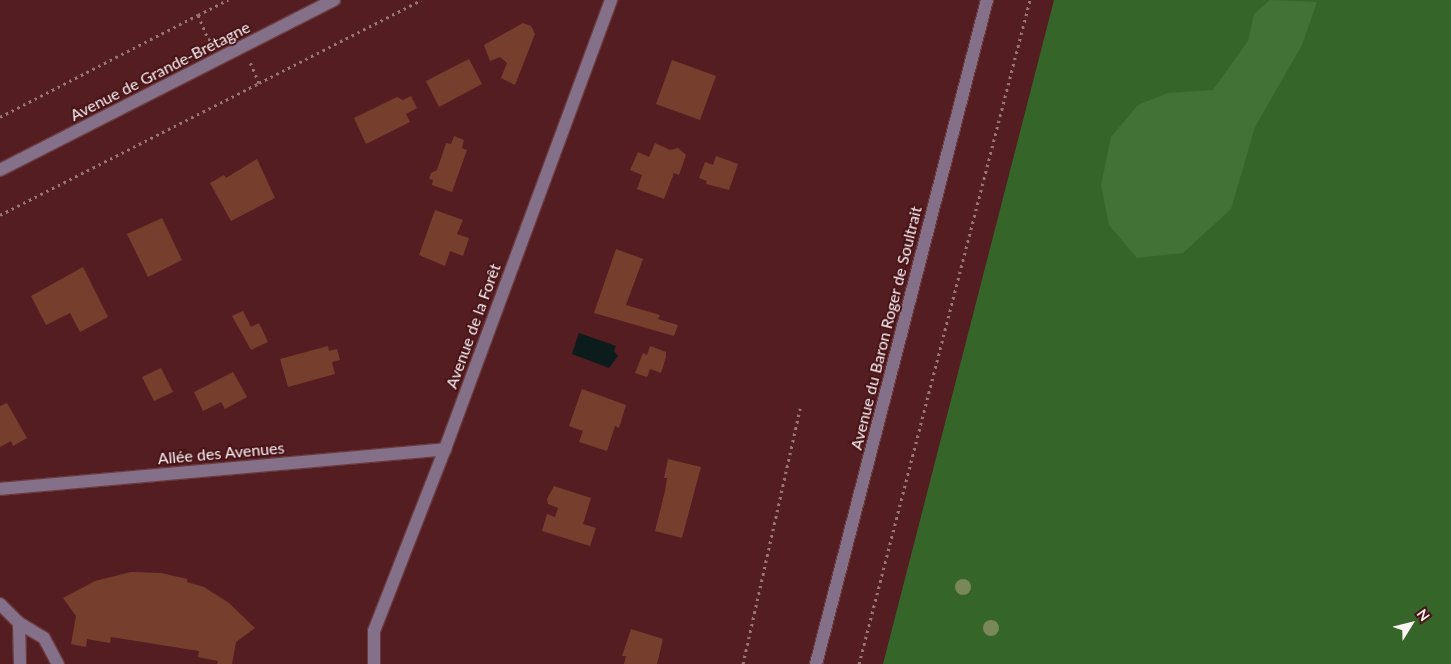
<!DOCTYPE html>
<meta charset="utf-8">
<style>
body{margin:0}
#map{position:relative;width:1451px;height:664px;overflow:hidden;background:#541d21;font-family:Lato,sans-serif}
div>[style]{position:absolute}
.green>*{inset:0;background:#366529}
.forest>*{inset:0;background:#437236}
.water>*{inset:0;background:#0c1b1c}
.building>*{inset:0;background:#763f2d}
.path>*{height:3px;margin-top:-1.5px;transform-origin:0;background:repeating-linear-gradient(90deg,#987577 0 2.5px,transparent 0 6.5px)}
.roads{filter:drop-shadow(1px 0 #6b3b3e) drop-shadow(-1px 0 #6b3b3e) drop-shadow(0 1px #6b3b3e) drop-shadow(0 -1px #6b3b3e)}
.minor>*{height:12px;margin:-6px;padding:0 6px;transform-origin:6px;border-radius:6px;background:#85708a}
.trees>*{width:16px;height:16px;margin:-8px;border-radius:50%;background:#7a8759}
span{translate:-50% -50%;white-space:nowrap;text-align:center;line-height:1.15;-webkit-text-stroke:4px #481217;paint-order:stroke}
.street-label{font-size:16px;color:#faf3f3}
.north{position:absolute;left:1386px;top:599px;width:50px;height:50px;-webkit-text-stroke:4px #481217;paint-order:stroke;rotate:54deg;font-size:14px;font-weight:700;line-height:20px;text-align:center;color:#faf3f3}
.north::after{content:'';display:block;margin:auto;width:18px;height:22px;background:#faf3f3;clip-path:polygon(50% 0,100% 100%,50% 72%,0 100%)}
</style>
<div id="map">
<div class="green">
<div style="clip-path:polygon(1054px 0,1451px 0,1451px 664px,883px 664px)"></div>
</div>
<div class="forest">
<div style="clip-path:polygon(1270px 0,1317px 2px,1302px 45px,1255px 127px,1231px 209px,1183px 253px,1137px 258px,1109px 225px,1101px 185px,1111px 137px,1138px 105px,1168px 93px,1213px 90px,1248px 41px,1254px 14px)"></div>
</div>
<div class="water">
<div style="clip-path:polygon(579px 333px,616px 346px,614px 351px,618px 356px,609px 368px,572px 354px)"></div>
</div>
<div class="building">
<div style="clip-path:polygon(523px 23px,531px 26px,535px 34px,515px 85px,501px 78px,507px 63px,500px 57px,490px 61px,484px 45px)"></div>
<div style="clip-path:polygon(469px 59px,482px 84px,439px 107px,426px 81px)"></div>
<div style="clip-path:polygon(672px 60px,716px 76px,700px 120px,656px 104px)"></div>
<div style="clip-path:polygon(411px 96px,417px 108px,406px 114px,410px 122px,366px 144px,354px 118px,397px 97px,403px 100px)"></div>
<div style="clip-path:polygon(454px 136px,464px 140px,462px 148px,467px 150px,452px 192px,432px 185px,433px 180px,429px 179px,431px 173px,437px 170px,446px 143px,451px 144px)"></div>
<div style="clip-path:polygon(655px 143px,670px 150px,678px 148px,686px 155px,679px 175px,674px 173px,664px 199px,637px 189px,642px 175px,630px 170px,638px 152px,649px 157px)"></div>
<div style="clip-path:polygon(716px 156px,738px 164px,729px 190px,706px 184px,707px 181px,699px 178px,705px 162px,713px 165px)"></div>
<div style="clip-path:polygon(257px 159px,275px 198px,231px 221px,210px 183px,224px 175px,226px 178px)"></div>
<div style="clip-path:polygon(435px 210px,463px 220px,457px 234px,469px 238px,463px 256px,450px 251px,445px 266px,419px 255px)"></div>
<div style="clip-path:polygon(162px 218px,182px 260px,148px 277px,127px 234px)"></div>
<div style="clip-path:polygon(616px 249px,643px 259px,626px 305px,660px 315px,658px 319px,678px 325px,674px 336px,594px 313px)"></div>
<div style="clip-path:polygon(83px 267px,108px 317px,80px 332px,70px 313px,46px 325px,31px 296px)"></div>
<div style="clip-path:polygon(243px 311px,251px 327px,259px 323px,268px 342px,251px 350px,232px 316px)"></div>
<div style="clip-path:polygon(328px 346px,329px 351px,337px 349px,340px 360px,332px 362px,335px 374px,288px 387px,280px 359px)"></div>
<div style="clip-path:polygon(650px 346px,666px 352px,666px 357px,661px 373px,650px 369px,647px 377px,635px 373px,643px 353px,647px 355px)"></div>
<div style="clip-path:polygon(161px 368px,173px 392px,154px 401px,142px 377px)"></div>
<div style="clip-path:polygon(233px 372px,247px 397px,225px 409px,221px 402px,203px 411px,194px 392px)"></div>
<div style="clip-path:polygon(582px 389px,626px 405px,619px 428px,615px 426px,607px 451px,579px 442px,583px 431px,569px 426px)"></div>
<div style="clip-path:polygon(7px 403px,27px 438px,13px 446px,11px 441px,0 447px,0 406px)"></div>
<div style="clip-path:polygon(668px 459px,701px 467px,682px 538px,655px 531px,665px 491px,667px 478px,664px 478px)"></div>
<div style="clip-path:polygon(554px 486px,591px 498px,583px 524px,596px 528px,590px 546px,542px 531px,547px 514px,555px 517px,558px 508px,548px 504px,547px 499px)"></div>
<div style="clip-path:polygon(131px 572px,161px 573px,187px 579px,187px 582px,204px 587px,229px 603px,255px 628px,236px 642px,232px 664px,217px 664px,218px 661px,198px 657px,199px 651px,111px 637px,110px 643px,87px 639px,86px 647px,71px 644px,76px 616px,63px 598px,95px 581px)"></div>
<div style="clip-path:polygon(631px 629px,663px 639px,657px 664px,624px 664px,626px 656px,622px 656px)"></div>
</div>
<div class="path">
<div style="left:198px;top:15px;width:34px;rotate:-27deg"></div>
<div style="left:259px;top:83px;width:182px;rotate:-27.1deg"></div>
<div style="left:0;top:117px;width:223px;rotate:-27.3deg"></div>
<div style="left:198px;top:15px;width:26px;rotate:67deg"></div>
<div style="left:208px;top:39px;width:5px;rotate:22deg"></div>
<div style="left:0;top:215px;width:291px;rotate:-27deg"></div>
<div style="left:259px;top:83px;width:23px;rotate:-113deg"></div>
<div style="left:743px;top:664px;width:262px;rotate:-77.4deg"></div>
<div style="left:859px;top:664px;width:686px;rotate:-75.56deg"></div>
</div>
<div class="roads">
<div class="minor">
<div style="left:0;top:170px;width:375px;rotate:-27deg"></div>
<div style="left:0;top:489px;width:447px;rotate:-5.1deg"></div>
<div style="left:0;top:604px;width:27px;rotate:45deg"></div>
<div style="left:19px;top:623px;width:41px;rotate:88.6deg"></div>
<div style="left:19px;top:623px;width:29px;rotate:31deg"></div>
<div style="left:44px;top:638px;width:30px;rotate:62deg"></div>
<div style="left:374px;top:664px;width:33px;rotate:-90deg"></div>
<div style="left:374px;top:631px;width:195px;rotate:-68.7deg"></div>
<div style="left:445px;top:449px;width:479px;rotate:-69.7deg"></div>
<div style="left:816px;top:664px;width:686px;rotate:-75.56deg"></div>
</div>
</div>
<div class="trees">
<div style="left:963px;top:587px"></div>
<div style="left:991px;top:628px"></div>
</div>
<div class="street-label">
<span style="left:160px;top:71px;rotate:-27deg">Avenue de Grande-Bretagne</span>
<span style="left:473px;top:326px;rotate:-70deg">Avenue de la Forêt</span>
<span style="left:886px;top:328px;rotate:-76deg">Avenue du Baron Roger de Soultrait</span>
<span style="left:221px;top:453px;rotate:-5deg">Allée des Avenues</span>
</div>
<div class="north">N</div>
</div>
